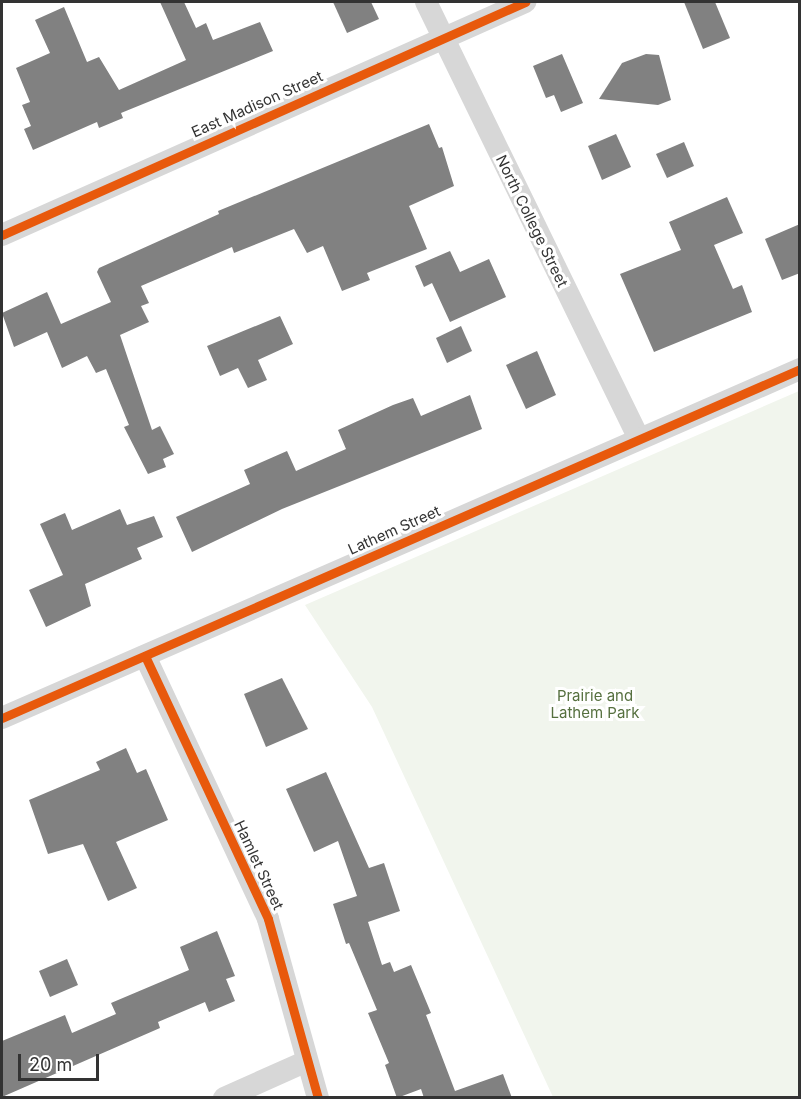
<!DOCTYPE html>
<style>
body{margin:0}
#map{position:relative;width:801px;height:1099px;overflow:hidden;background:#fff;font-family:Inter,sans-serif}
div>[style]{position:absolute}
.green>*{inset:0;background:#f1f5ed}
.building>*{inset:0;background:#818181}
.minor>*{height:22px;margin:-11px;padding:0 11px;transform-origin:11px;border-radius:11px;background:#d7d7d7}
.cycleway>*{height:9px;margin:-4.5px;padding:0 4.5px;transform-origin:4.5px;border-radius:4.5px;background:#e8590c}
span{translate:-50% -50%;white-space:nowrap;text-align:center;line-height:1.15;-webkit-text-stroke:6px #fff;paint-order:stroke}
.street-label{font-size:15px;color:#333}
.park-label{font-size:15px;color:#56703f}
.frame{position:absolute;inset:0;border:3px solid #333;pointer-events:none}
.scale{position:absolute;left:18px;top:1054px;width:81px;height:27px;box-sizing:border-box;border:3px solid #333;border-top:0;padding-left:8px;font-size:18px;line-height:21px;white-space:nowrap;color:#333;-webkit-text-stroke:4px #fff;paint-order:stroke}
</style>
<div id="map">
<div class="green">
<div style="clip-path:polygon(799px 391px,799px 1097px,553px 1097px,372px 707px,305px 605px)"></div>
</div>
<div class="building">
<div style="clip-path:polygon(160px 2px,184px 2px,196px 28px,206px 23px,213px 40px,260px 22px,273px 51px,121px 113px,123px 118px,99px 128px,97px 122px,33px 150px,24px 129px,31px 126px,22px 105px,30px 102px,16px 68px,50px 53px,35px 20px,64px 7px,87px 62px,99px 57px,119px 90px,186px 60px)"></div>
<div style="clip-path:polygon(333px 2px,371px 2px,379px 19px,347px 33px)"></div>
<div style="clip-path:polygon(684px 2px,715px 2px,730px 38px,703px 49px)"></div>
<div style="clip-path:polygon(562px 54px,583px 103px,561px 112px,554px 95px,546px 98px,533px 66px)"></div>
<div style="clip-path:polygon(646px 54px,659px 55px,671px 100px,658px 105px,599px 99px,622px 63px)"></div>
<div style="clip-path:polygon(429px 124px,439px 148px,442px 147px,454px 186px,409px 206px,427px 249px,367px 273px,370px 280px,342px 291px,323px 246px,307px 253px,294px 229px,234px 253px,232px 247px,141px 286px,149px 303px,141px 306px,149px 322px,120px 335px,152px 430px,160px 426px,174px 454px,163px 459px,166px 467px,148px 474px,124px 427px,129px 425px,106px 369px,96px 373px,87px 356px,62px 368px,47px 332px,14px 347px,2px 313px,47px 292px,61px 324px,111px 302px,97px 272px,99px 268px,219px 214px,218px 211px)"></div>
<div style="clip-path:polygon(616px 134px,631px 167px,602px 180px,588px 146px)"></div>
<div style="clip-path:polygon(684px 142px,694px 166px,667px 178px,656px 154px)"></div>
<div style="clip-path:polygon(727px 197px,743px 233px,714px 245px,733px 289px,742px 285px,752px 312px,654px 352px,620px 274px,681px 250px,669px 222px)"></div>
<div style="clip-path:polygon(800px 224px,800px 273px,782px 280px,765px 239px)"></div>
<div style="clip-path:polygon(450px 251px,460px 272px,489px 259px,506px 297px,450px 322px,432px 283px,424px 287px,415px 266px)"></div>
<div style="clip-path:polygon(280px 316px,293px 344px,258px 360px,267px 380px,248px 388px,238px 368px,220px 376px,207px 346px)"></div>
<div style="clip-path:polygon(461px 326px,472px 351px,447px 363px,436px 338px)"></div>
<div style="clip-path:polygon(537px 351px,556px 395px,526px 409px,506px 365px)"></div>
<div style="clip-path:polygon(470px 395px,482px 429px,282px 509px,192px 552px,176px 517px,250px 484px,244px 470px,287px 451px,296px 471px,346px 449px,338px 430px,393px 405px,413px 398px,421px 416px)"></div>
<div style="clip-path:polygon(120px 509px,127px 525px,154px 516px,163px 537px,137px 548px,142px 559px,85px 584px,91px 606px,46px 627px,29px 590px,63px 575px,40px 524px,65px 513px,72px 530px)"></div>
<div style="clip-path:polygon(282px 678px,308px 729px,266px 747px,244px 694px)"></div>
<div style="clip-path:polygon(126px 748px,137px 773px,146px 769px,168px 820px,116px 842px,137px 888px,108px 901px,83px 844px,48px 854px,29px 800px,100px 770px,96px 762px)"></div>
<div style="clip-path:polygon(326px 772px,369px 868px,384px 863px,400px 911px,368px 922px,382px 965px,390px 962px,394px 972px,411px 965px,431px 1013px,426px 1015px,455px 1091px,503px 1074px,512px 1098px,424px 1098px,421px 1089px,397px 1098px,385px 1065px,389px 1063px,368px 1013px,377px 1010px,349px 943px,346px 944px,333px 904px,357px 896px,338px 841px,314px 852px,286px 789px)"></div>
<div style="clip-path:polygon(217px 931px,235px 976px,226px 979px,235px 1001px,209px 1012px,205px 1002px,158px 1022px,160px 1028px,2px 1097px,2px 1041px,65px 1015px,72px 1033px,116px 1014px,111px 1003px,189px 970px,180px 947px)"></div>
<div style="clip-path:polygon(67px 959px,78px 985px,50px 997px,39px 971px)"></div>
</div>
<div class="minor">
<div style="left:426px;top:2px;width:486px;rotate:64deg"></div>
<div style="left:2px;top:235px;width:573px;rotate:-24.01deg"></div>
<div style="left:145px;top:656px;width:290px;rotate:64.9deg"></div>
<div style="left:268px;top:919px;width:186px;rotate:74.4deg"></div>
<div style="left:2px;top:718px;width:871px;rotate:-23.62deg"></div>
<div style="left:224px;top:1098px;width:89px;rotate:-24deg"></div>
</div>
<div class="cycleway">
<div style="left:2px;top:235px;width:573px;rotate:-24.01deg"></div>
<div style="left:145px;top:656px;width:290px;rotate:64.9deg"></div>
<div style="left:268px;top:919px;width:186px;rotate:74.4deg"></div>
<div style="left:2px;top:718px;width:871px;rotate:-23.62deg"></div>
</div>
<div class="street-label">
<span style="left:257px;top:104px;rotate:-24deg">East Madison Street</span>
<span style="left:532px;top:221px;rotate:64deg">North College Street</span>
<span style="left:394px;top:530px;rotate:-24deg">Lathem Street</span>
<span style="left:259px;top:865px;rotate:65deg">Hamlet Street</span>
</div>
<div class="park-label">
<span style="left:595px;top:704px">Prairie and<br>Lathem Park</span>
</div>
<div class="frame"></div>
<div class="scale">20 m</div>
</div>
